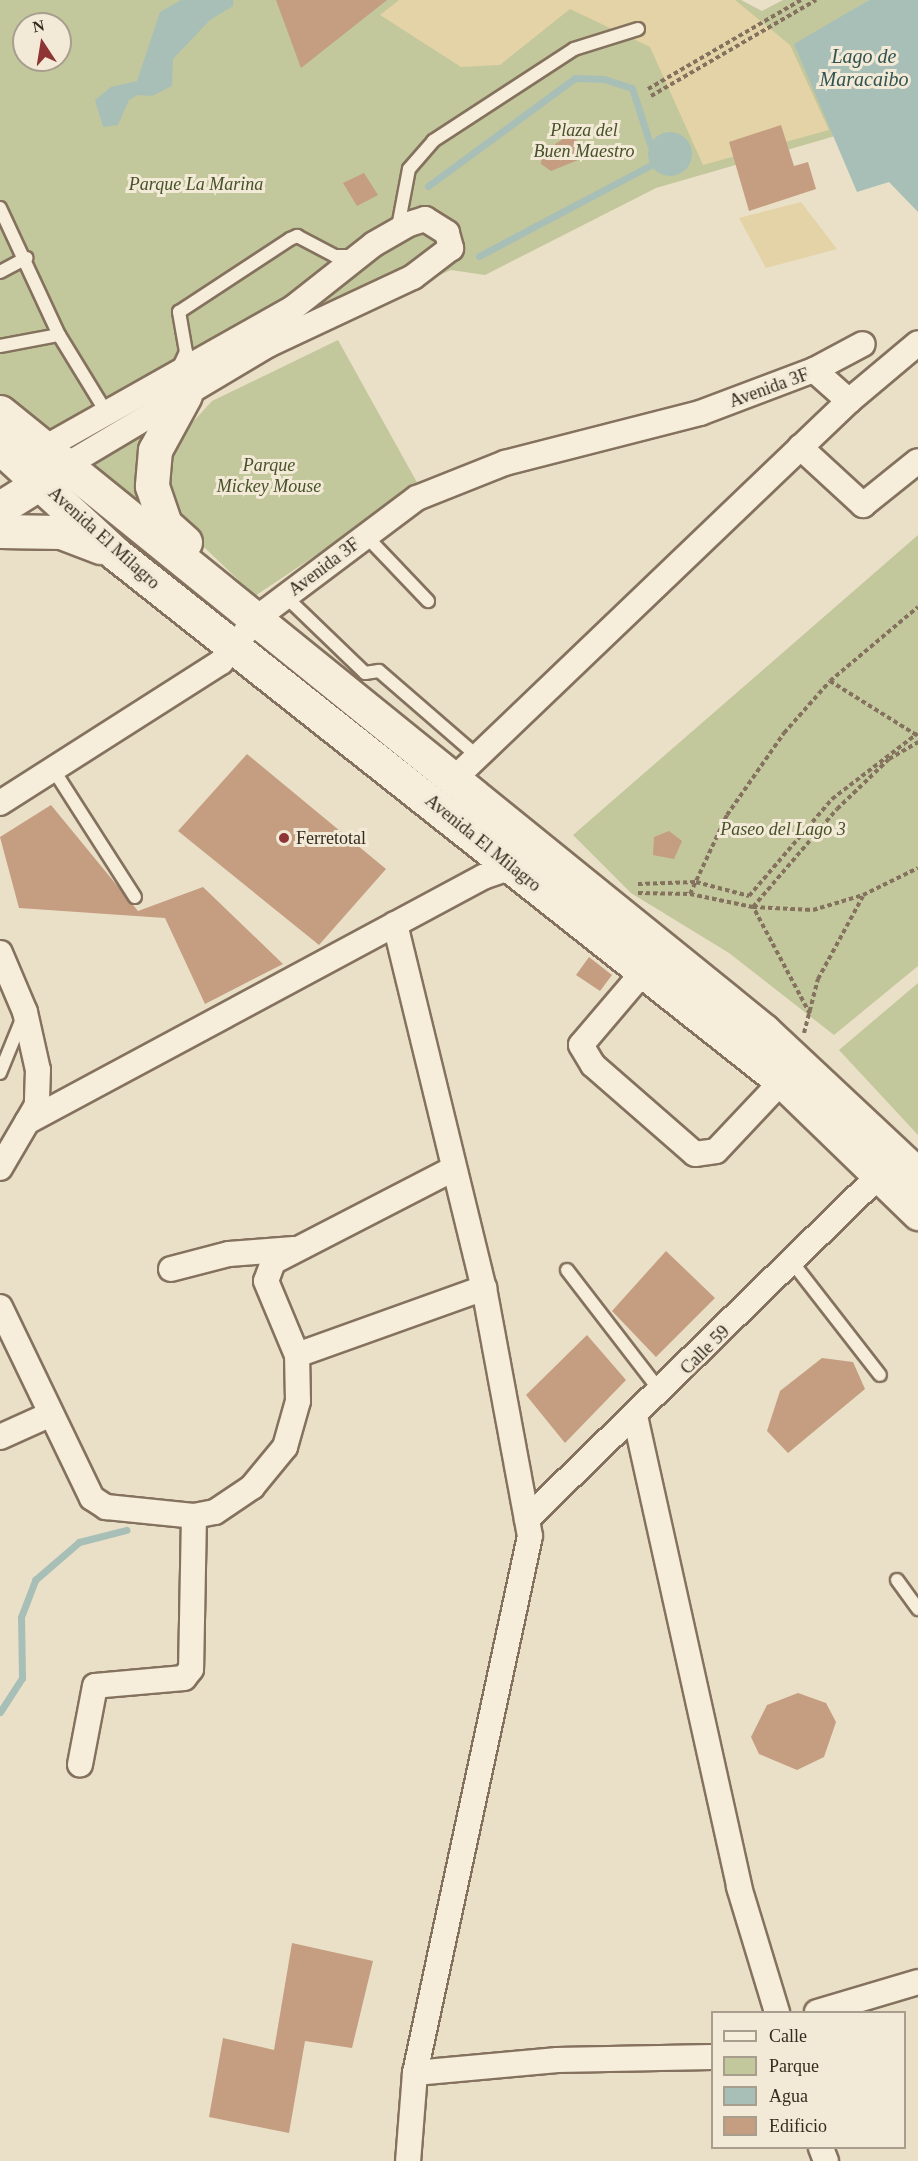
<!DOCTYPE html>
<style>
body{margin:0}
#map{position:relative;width:918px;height:2161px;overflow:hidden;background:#eae0c7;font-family:"Times New Roman",serif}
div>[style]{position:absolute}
.green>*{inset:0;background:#c3c79c}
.sand>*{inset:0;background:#e3d3a7}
.water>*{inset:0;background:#a8bfb8}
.round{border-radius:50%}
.stream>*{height:7px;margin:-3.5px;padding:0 3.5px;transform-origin:3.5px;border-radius:3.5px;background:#a8bfb8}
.building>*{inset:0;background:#c59d81}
.path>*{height:4px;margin-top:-2px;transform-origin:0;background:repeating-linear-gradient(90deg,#84725e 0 4.5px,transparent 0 7.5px)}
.roads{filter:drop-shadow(2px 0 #84725e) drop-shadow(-2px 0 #84725e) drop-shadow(0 2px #84725e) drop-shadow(0 -2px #84725e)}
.lane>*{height:12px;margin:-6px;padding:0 6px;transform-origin:6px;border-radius:6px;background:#f6edda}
.street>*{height:24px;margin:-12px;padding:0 12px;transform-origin:12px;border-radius:12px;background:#f6edda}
.secondary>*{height:33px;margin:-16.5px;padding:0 16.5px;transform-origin:16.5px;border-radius:16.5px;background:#f6edda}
.dots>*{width:16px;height:16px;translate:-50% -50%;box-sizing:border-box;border:3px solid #f2ead6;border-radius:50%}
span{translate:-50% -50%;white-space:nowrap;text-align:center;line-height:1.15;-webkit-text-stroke:6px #f2ead6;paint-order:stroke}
.park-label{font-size:18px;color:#475129;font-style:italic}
.street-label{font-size:18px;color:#362b21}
.poi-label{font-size:18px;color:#362b21}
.left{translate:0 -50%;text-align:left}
.water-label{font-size:20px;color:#315452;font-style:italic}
.legend{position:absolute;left:711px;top:2011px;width:195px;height:138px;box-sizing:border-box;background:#f2ead6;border:2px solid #a79e8e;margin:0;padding:8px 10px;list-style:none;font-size:18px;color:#362b21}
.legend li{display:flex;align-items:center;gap:12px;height:30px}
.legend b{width:30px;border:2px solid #a79e8e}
.north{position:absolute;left:12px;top:12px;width:60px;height:60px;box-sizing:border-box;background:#f2ead6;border:2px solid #a79e8e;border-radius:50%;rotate:348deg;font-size:16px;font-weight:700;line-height:24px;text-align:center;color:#362b21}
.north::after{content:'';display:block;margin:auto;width:21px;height:27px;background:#8e3435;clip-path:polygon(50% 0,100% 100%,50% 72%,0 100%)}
</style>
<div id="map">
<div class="green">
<div style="clip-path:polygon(evenodd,0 0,741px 0,762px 11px,783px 0,869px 0,795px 45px,835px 136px,656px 188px,485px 275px,451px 270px,352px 314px,196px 396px,175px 426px,150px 513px,0 402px,0 0,24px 24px,60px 24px,60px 60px,24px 60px,24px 24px)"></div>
<div style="clip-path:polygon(338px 340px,419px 486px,255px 596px,179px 523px,169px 498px,167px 466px,180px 436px,212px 401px)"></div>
<div style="clip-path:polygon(918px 535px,918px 966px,834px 1035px,729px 953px,631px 893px,573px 835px)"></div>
<div style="clip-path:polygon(918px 983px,918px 1135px,839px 1050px)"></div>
</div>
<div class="sand">
<div style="clip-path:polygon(399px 0,735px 0,790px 45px,829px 130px,703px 165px,650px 47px,570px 9px,500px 65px,461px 67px,380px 15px)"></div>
<div style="clip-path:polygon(801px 202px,837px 249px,766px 268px,739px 218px)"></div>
</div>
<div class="water">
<div style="clip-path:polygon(181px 0,233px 0,233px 6px,210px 20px,173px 59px,172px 86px,152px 96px,138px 95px,129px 100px,118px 125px,103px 127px,95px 100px,111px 87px,137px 81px,160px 12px)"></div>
<div style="clip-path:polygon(869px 0,918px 0,918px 212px,889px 182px,857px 192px,794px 44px)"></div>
<div class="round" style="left:648px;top:132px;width:44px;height:44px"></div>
</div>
<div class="stream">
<div style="left:428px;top:186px;width:182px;rotate:-36.3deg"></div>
<div style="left:575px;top:78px;width:29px;rotate:2deg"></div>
<div style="left:604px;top:79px;width:29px;rotate:18deg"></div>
<div style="left:632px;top:88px;width:59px;rotate:72.2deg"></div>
<div style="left:479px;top:256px;width:195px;rotate:-27.9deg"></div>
<div style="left:0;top:1712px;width:40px;rotate:-57.1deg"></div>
<div style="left:22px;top:1678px;width:61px;rotate:-90.9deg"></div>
<div style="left:21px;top:1617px;width:40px;rotate:-69deg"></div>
<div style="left:35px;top:1580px;width:58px;rotate:-40.8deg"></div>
<div style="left:79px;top:1542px;width:49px;rotate:-14.3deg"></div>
</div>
<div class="building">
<div style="clip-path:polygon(276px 0,387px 0,301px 68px)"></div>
<div style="clip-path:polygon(781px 125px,794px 166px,808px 162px,816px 189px,749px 211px,729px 142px)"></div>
<div style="clip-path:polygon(568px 136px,582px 143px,583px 158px,551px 171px,541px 164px,542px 152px)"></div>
<div style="clip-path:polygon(364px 173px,378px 195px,357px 206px,343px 183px)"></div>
<div style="clip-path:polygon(247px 754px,386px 869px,319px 945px,178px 831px)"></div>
<div style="clip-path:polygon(51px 805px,138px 911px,203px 887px,283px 964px,205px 1004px,165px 918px,19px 908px,0 837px)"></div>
<div style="clip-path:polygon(669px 831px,682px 841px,674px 859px,653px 855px,654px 837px)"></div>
<div style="clip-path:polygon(589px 957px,612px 975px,600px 991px,576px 975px)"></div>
<div style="clip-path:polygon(666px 1251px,715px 1298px,656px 1357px,612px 1311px)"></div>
<div style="clip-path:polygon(587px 1335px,626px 1380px,565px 1443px,526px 1395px)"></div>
<div style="clip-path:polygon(822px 1358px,853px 1362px,865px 1389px,788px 1453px,767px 1431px,780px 1391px)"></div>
<div style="clip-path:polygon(798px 1693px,826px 1703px,836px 1722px,824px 1757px,797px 1770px,759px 1754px,751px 1737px,767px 1705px)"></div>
<div style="clip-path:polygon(292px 1943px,373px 1961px,352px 2048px,305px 2041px,289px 2133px,209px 2117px,223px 2038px,274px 2050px)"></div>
</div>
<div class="path">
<div style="left:648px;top:89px;width:177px;rotate:-30.2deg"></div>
<div style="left:651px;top:96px;width:191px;rotate:-30.2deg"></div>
<div style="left:830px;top:681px;width:104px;rotate:32deg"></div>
<div style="left:638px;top:884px;width:58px;rotate:-2deg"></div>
<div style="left:696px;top:882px;width:55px;rotate:14.8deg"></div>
<div style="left:749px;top:896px;width:128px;rotate:-49.4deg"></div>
<div style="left:832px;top:799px;width:108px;rotate:-37.5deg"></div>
<div style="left:638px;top:893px;width:52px;rotate:1.1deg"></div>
<div style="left:690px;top:894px;width:64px;rotate:11.7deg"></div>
<div style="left:753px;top:907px;width:60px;rotate:2.9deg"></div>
<div style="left:813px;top:910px;width:52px;rotate:-16.7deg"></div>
<div style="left:863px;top:895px;width:61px;rotate:-26.1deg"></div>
<div style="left:690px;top:894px;width:87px;rotate:-64.9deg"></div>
<div style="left:727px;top:815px;width:100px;rotate:-55.2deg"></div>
<div style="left:784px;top:733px;width:69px;rotate:-48.5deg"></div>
<div style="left:830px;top:681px;width:115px;rotate:-40.1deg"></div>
<div style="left:810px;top:1014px;width:121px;rotate:-118deg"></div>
<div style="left:753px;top:907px;width:129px;rotate:-49.4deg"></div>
<div style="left:837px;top:809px;width:72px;rotate:-43.9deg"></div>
<div style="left:889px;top:759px;width:34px;rotate:-30deg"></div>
<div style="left:804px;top:1033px;width:56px;rotate:-75.5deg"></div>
<div style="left:818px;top:979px;width:94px;rotate:-61.5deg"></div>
</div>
<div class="roads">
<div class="lane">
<div style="left:0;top:208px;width:140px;rotate:65.1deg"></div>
<div style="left:59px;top:335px;width:88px;rotate:58.5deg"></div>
<div style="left:398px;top:227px;width:59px;rotate:-79.3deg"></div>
<div style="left:409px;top:169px;width:37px;rotate:-49deg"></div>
<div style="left:433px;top:141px;width:168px;rotate:-33.1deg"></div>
<div style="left:574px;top:49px;width:67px;rotate:-17.4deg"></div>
<div style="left:0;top:272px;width:30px;rotate:-28deg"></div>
<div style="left:0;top:346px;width:60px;rotate:-10.6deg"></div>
<div style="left:178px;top:369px;width:19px;rotate:-65deg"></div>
<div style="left:186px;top:352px;width:41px;rotate:-99.9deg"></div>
<div style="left:179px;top:312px;width:133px;rotate:-33.3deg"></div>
<div style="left:290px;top:239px;width:8px;rotate:-23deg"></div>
<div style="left:297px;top:236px;width:43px;rotate:27.8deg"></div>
<div style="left:335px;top:256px;width:21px"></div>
<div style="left:366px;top:536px;width:90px;rotate:46.4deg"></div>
<div style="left:285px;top:596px;width:111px;rotate:43.9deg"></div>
<div style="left:365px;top:673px;width:14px;rotate:-8deg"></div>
<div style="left:379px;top:671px;width:130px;rotate:40.9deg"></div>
<div style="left:53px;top:769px;width:152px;rotate:57.4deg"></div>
<div style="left:0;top:1073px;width:58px;rotate:-67.8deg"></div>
<div style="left:792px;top:1262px;width:143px;rotate:52.1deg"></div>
<div style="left:567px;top:1270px;width:154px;rotate:52.4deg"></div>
<div style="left:897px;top:1580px;width:36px;rotate:54deg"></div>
</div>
<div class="street">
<div style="left:814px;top:370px;width:55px;rotate:-28deg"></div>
<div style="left:849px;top:401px;width:90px;rotate:-40deg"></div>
<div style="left:48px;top:446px;width:281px;rotate:-29.4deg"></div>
<div style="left:293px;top:308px;width:103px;rotate:-38.3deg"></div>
<div style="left:374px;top:244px;width:40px;rotate:-29.7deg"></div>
<div style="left:409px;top:224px;width:17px;rotate:-17deg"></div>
<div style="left:425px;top:219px;width:26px;rotate:32deg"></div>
<div style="left:447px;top:233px;width:16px;rotate:75deg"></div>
<div style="left:451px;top:248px;width:48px;rotate:142.7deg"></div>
<div style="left:413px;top:277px;width:160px;rotate:154.9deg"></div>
<div style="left:268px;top:345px;width:230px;rotate:149.2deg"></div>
<div style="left:800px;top:447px;width:86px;rotate:42.6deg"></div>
<div style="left:863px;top:505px;width:70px;rotate:-38.7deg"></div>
<div style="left:0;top:803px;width:262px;rotate:-32.5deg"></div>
<div style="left:221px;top:662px;width:57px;rotate:-50.7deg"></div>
<div style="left:257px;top:618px;width:200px;rotate:-36.9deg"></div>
<div style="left:417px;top:498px;width:95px;rotate:-21.7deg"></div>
<div style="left:505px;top:463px;width:201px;rotate:-14.4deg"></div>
<div style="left:700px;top:413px;width:122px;rotate:-20.7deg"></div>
<div style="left:814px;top:370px;width:47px;rotate:41.5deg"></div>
<div style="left:849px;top:401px;width:547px;rotate:136.26deg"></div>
<div style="left:395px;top:924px;width:375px;rotate:76.3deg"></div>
<div style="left:484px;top:1288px;width:252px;rotate:79.5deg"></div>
<div style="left:530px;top:1536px;width:549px;rotate:102.09deg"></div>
<div style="left:415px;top:2073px;width:88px;rotate:94.5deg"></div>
<div style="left:0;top:953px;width:64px;rotate:67deg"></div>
<div style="left:25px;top:1012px;width:59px;rotate:77.4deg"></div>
<div style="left:38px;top:1070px;width:35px;rotate:92deg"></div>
<div style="left:37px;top:1105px;width:73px;rotate:120.4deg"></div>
<div style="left:644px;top:971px;width:97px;rotate:130.4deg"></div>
<div style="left:581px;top:1045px;width:23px;rotate:59deg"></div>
<div style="left:593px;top:1065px;width:135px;rotate:41.1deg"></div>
<div style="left:695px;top:1154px;width:21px;rotate:-8deg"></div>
<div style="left:716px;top:1151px;width:96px;rotate:-46.7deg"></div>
<div style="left:27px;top:1122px;width:518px;rotate:-28.25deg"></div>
<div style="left:483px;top:877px;width:31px;rotate:-19deg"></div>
<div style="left:453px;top:1169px;width:203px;rotate:152.7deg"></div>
<div style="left:273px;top:1262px;width:20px;rotate:110deg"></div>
<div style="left:266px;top:1281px;width:80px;rotate:67.3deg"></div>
<div style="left:297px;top:1355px;width:199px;rotate:-19.7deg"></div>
<div style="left:171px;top:1269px;width:60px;rotate:-14.5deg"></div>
<div style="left:229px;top:1254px;width:65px;rotate:-4.4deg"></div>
<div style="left:0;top:1307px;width:212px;rotate:64.3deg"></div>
<div style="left:92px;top:1498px;width:17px;rotate:33deg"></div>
<div style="left:106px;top:1507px;width:88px;rotate:5.8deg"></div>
<div style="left:194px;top:1516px;width:153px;rotate:91.1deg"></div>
<div style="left:191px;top:1669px;width:11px;rotate:128deg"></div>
<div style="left:184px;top:1678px;width:89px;rotate:174.9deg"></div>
<div style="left:95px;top:1686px;width:80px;rotate:100.8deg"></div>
<div style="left:635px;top:1416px;width:482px;rotate:77.5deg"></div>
<div style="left:739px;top:1887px;width:131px;rotate:73.1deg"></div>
<div style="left:0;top:1437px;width:56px;rotate:-24.3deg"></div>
<div style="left:194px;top:1516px;width:21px;rotate:-11deg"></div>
<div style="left:215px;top:1512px;width:45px;rotate:-34deg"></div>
<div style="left:252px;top:1487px;width:52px;rotate:-50.5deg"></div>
<div style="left:285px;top:1447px;width:48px;rotate:-74.2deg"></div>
<div style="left:298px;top:1401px;width:46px;rotate:-91.2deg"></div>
<div style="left:527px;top:1519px;width:491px;rotate:-44.3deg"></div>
<div style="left:817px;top:2012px;width:105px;rotate:-16.5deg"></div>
<div style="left:415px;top:2073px;width:143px;rotate:-5.2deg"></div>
<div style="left:557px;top:2060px;width:155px;rotate:-1.1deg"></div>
<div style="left:821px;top:2148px;width:14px;rotate:69deg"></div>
</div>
<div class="secondary">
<div style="left:185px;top:395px;width:63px;rotate:118.6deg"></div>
<div style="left:155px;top:450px;width:36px;rotate:95deg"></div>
<div style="left:152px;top:486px;width:40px;rotate:71.1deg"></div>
<div style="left:165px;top:524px;width:27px;rotate:42deg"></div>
<div style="left:0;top:412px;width:983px;rotate:39.01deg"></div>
<div style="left:764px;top:1031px;width:211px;rotate:43.1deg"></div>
<div style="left:0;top:447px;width:158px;rotate:42.7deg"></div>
<div style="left:116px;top:554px;width:849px;rotate:38.35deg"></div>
<div style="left:782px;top:1081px;width:190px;rotate:44.1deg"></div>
<div style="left:0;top:508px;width:70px;rotate:-32.1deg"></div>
<div style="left:0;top:531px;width:61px;rotate:0.9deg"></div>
<div style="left:61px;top:532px;width:42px;rotate:21deg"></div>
</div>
</div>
<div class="dots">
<div style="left:284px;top:838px;background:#8e3435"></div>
</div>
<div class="park-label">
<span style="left:584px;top:141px">Plaza del<br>Buen Maestro</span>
<span style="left:196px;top:184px">Parque La Marina</span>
<span style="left:269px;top:476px">Parque<br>Mickey Mouse</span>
<span style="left:783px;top:829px">Paseo del Lago 3</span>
</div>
<div class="street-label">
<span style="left:769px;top:388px;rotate:-20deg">Avenida 3F</span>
<span style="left:104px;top:538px;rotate:42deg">Avenida El Milagro</span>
<span style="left:324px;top:567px;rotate:-37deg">Avenida 3F</span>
<span style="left:483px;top:843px;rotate:39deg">Avenida El Milagro</span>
<span style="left:705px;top:1350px;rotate:-45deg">Calle 59</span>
</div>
<div class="poi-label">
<span class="left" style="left:296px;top:838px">Ferretotal</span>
</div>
<div class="water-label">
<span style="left:864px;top:68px">Lago de<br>Maracaibo</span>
</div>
<ul class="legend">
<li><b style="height:8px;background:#f6edda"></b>Calle</li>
<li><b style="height:16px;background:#c3c79c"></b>Parque</li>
<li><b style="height:16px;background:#a8bfb8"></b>Agua</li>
<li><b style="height:16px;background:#c59d81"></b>Edificio</li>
</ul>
<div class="north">N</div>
</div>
